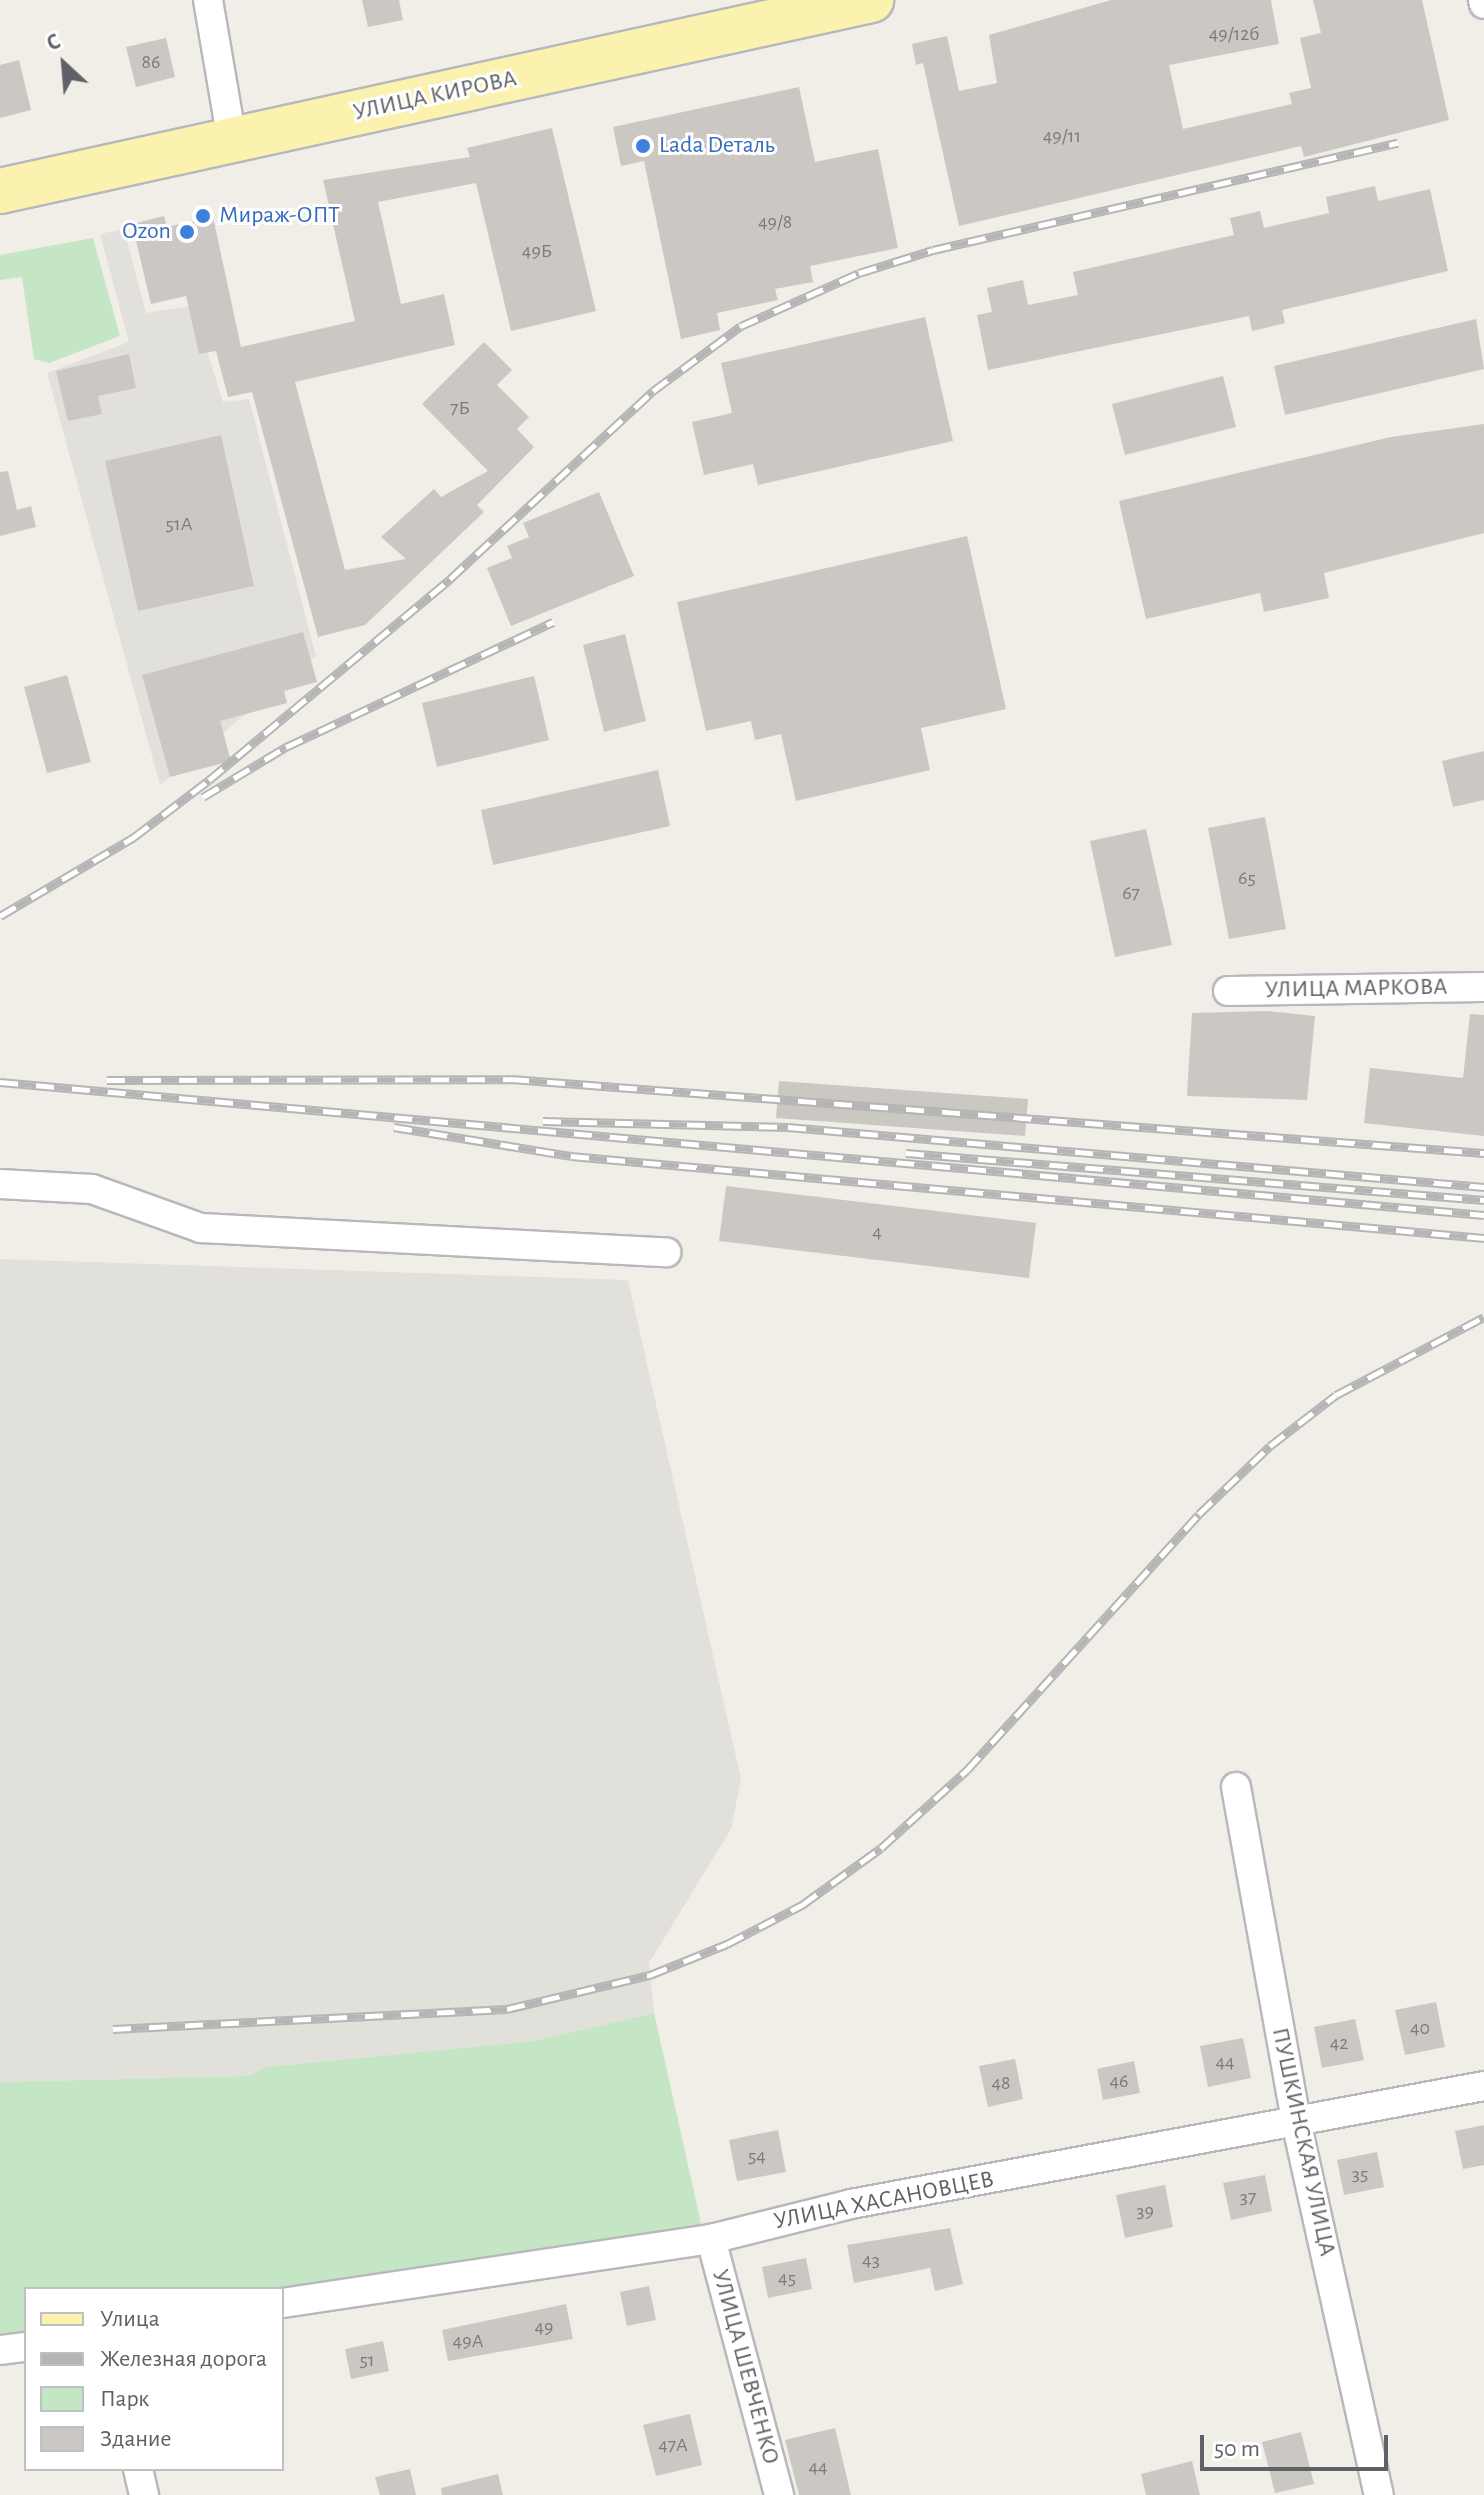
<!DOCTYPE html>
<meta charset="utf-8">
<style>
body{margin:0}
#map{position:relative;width:1484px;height:2495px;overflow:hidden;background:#f0eee7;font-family:"Alegreya Sans",sans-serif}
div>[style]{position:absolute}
.industrial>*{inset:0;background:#e1e0db}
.green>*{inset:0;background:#c4e6c5}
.building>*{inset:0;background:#cbc8c4}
.roads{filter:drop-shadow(2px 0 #b7b8bc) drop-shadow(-2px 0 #b7b8bc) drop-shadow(0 2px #b7b8bc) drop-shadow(0 -2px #b7b8bc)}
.minor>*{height:28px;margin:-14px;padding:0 14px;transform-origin:14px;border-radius:14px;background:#fff}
.primary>*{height:44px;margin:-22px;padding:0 22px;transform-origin:22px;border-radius:22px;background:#fcf2af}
.rail>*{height:9px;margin-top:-4.5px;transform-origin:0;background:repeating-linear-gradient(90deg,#fff 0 18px,#b5b5b6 0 36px);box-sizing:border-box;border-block:2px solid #b5b5b6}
.dots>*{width:22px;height:22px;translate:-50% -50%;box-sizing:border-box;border:4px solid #fff;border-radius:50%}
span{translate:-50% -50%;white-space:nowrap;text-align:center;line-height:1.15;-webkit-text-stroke:6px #fff;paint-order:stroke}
.number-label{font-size:20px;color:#797b7e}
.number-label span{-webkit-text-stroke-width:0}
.street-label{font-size:24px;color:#5e6166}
.shop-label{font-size:24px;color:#366cbe}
.left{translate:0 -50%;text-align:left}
.right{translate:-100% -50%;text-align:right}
.legend{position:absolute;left:24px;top:2287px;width:260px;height:184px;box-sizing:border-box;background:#fff;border:2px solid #bfc0c2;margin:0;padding:10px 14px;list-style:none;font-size:24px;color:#5e6166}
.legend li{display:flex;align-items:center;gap:16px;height:40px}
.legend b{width:40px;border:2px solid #bfc0c2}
.north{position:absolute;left:24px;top:24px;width:80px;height:80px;-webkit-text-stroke:6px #fff;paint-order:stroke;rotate:334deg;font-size:22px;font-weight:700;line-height:32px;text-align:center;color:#5e6166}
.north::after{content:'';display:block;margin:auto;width:28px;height:36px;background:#5e6166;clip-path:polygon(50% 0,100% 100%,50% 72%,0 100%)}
.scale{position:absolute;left:1200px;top:2435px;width:188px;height:36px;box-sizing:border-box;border:4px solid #5e6166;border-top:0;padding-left:10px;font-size:24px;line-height:28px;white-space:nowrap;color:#5e6166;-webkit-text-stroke:6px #fff;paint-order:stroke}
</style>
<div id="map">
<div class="industrial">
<div style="clip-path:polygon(124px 229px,146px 313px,193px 306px,223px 402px,249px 399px,316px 656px,160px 785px,47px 373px,129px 342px,100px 234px)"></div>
<div style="clip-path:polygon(0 1259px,628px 1280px,741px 1779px,731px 1829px,649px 1963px,654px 2013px,533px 2041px,266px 2067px,249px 2076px,0 2082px)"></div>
</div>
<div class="green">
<div style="clip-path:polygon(93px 238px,120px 336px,49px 363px,34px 359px,22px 277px,0 280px,0 255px)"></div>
<div style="clip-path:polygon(654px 2013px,703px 2232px,282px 2289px,26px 2289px,26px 2335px,0 2339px,0 2082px,249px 2076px,266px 2067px,533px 2041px)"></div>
</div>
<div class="building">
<div style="clip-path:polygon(362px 0,399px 0,403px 20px,368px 27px)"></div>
<div style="clip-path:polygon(1111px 0,1271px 0,1279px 44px,1169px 65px,1183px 129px,1292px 104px,1289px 93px,1311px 88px,1300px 38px,1321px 33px,1313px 0,1422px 0,1449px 120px,1304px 157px,1301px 146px,959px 226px,923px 63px,916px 65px,912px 44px,947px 36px,959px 91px,997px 83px,989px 35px)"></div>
<div style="clip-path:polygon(166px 38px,175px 77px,136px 87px,126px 47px)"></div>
<div style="clip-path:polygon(19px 60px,31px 110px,0 118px,0 65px)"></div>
<div style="clip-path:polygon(799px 87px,815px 162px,878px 149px,898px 248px,810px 266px,813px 282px,775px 289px,778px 300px,717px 313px,720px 330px,681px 339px,644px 161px,621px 166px,613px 127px)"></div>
<div style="clip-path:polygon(552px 128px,596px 311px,511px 331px,476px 183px,378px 202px,401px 304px,444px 294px,455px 345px,295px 382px,345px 570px,406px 559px,381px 537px,434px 489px,441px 497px,488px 471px,422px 404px,484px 342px,512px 370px,497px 385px,529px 417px,517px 429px,534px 447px,477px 505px,484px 512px,365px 625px,318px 637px,252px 392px,228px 397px,216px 351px,199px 354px,186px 296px,151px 304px,132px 224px,164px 216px,167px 227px,213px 217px,241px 347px,355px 321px,323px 180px,470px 157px,467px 148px)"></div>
<div style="clip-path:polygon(1375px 186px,1378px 201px,1430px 189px,1448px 271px,1282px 310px,1285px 323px,1252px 331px,1249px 316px,988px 370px,977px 315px,992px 312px,987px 288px,1023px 280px,1028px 305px,1078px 295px,1073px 272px,1234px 235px,1230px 218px,1260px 211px,1264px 228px,1329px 213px,1326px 197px)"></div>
<div style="clip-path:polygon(925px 317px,953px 441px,758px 485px,753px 464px,704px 475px,692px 422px,732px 413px,721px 363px)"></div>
<div style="clip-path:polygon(1476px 319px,1484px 369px,1285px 415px,1274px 366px)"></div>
<div style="clip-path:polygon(129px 354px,136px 388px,98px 396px,102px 414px,68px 421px,56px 371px)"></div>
<div style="clip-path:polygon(1223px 376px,1236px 427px,1125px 455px,1112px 404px)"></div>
<div style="clip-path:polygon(1484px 424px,1484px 533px,1324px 573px,1329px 598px,1264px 612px,1260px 593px,1146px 619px,1119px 501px,1391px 437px)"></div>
<div style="clip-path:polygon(221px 435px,254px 586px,138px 611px,105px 461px)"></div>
<div style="clip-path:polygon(8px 471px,17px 510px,31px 506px,36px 527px,0 536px,0 472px)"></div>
<div style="clip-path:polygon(599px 492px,634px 576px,511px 626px,487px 568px,512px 558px,507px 546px,529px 537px,523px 523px)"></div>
<div style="clip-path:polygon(967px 536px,1006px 709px,921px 728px,930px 770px,796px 801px,781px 734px,755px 740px,751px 721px,706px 731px,677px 602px)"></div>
<div style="clip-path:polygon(303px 632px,317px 682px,284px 691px,287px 703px,220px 721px,231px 761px,170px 777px,142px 675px)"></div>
<div style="clip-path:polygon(625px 634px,646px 721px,604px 732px,583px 645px)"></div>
<div style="clip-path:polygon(67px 675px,91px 762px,47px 773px,24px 687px)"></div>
<div style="clip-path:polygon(534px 676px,549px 740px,437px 767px,422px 703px)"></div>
<div style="clip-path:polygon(1484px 751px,1484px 800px,1453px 807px,1442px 761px)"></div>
<div style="clip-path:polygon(658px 770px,670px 826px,493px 865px,481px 810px)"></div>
<div style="clip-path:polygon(1265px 817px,1286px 929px,1229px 939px,1208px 828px)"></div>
<div style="clip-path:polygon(1146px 829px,1172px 945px,1115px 957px,1090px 841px)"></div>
<div style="clip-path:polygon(1267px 1011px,1315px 1016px,1307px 1100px,1187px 1096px,1192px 1013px)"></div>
<div style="clip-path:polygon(1470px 1014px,1484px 1015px,1484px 1136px,1364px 1123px,1370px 1068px,1463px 1078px)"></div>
<div style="clip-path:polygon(779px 1081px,1028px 1099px,1025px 1136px,776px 1118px)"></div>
<div style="clip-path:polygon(726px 1186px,1036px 1223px,1029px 1278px,719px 1241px)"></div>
<div style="clip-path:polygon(1436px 2002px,1445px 2047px,1405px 2055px,1395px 2010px)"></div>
<div style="clip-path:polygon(1355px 2019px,1364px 2060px,1322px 2068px,1314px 2027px)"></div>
<div style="clip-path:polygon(1243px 2038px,1251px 2078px,1208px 2087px,1200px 2046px)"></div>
<div style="clip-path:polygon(1015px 2059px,1023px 2099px,988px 2107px,979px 2066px)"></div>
<div style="clip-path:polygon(1134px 2061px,1140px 2093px,1103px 2100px,1097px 2069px)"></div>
<div style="clip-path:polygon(1484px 2125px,1484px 2165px,1463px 2169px,1455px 2131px)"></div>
<div style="clip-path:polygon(778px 2130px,786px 2172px,737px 2181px,729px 2140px)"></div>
<div style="clip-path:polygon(1377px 2152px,1384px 2187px,1344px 2195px,1337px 2160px)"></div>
<div style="clip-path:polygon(1265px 2175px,1272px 2211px,1231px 2220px,1223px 2183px)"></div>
<div style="clip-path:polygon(1165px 2185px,1173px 2227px,1125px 2238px,1116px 2195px)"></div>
<div style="clip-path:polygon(950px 2228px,963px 2284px,935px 2291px,930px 2268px,854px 2283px,847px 2245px)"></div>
<div style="clip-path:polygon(806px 2258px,812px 2289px,768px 2298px,762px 2267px)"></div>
<div style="clip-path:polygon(649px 2286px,656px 2320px,627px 2326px,620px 2292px)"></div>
<div style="clip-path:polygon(566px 2304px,573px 2339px,448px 2361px,442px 2330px)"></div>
<div style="clip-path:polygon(383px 2341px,389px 2371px,351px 2379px,345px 2349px)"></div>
<div style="clip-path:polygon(690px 2414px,702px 2465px,656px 2476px,643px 2425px)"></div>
<div style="clip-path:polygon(835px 2428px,851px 2495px,799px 2495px,785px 2440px)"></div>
<div style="clip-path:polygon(1301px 2432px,1314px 2484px,1275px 2493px,1262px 2442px)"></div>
<div style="clip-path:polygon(1192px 2461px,1200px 2495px,1146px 2495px,1141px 2474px)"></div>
<div style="clip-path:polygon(410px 2469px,416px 2495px,380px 2495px,375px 2477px)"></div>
<div style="clip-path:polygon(498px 2474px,503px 2495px,442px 2495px,441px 2488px)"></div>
</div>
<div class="roads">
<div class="minor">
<div style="left:208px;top:0;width:142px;rotate:80.3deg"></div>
<div style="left:1483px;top:0;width:4px;rotate:76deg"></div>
<div style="left:1228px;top:991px;width:256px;rotate:-0.9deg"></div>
<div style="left:0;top:1184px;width:92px;rotate:3.1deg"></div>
<div style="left:92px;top:1189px;width:116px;rotate:19.7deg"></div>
<div style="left:201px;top:1228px;width:466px;rotate:3deg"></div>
<div style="left:1236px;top:1787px;width:344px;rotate:79.8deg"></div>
<div style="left:1297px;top:2126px;width:378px;rotate:77.5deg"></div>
<div style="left:711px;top:2239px;width:265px;rotate:75.1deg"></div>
<div style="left:282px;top:2303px;width:434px;rotate:-8.5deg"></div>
<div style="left:711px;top:2239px;width:144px;rotate:-14deg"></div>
<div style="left:851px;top:2204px;width:644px;rotate:-10.56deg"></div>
<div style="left:0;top:2350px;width:26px;rotate:-7deg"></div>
<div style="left:138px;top:2469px;width:27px;rotate:77deg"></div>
</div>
<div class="primary">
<div style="left:0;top:191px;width:892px;rotate:-12.37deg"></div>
</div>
</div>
<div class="rail">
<div style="left:203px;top:797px;width:97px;rotate:-31.1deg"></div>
<div style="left:286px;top:747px;width:295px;rotate:-25.1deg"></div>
<div style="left:0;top:916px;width:156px;rotate:-30.5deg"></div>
<div style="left:134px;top:837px;width:94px;rotate:-37.2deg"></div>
<div style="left:209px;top:780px;width:314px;rotate:-39.8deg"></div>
<div style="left:450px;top:579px;width:277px;rotate:-42.8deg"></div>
<div style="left:653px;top:391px;width:109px;rotate:-36.5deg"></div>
<div style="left:741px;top:326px;width:129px;rotate:-24.2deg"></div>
<div style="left:859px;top:273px;width:77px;rotate:-17.3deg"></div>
<div style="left:933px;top:250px;width:477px;rotate:-13deg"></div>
<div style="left:107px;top:1080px;width:404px;rotate:-0.1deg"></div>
<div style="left:511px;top:1079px;width:976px;rotate:4.35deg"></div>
<div style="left:0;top:1082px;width:1490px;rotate:5.12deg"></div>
<div style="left:543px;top:1121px;width:245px;rotate:1.4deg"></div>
<div style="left:788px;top:1127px;width:699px;rotate:4.93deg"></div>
<div style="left:394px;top:1127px;width:179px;rotate:9.3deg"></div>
<div style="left:571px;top:1156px;width:917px;rotate:5.13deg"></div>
<div style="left:906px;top:1153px;width:580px;rotate:4.65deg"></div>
<div style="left:113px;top:2029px;width:395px;rotate:-2.9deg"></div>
<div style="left:507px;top:2009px;width:147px;rotate:-13.4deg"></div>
<div style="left:650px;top:1975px;width:83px;rotate:-21.9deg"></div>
<div style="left:727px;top:1944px;width:85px;rotate:-27.5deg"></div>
<div style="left:802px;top:1905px;width:97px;rotate:-35.8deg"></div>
<div style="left:881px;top:1848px;width:116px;rotate:-42.2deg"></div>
<div style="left:967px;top:1770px;width:345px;rotate:-47.8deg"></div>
<div style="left:1199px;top:1514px;width:98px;rotate:-43.8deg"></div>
<div style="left:1270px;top:1446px;width:83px;rotate:-37.7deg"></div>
<div style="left:1336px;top:1395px;width:167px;rotate:-27.8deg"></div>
</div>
<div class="dots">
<div style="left:643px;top:146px;background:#3f7fe0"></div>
<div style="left:203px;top:216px;background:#3f7fe0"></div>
<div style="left:187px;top:232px;background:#3f7fe0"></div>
</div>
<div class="number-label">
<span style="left:1234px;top:34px">49/12б</span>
<span style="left:151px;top:62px">86</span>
<span style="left:1062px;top:136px">49/11</span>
<span style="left:775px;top:222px">49/8</span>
<span style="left:537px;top:251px">49Б</span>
<span style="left:460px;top:408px">7Б</span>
<span style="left:179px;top:524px">51А</span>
<span style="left:1247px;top:878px">65</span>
<span style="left:1131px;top:893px">67</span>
<span style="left:877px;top:1232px">4</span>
<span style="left:1420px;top:2028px">40</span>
<span style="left:1339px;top:2043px">42</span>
<span style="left:1225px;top:2062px">44</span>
<span style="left:1119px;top:2081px">46</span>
<span style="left:1001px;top:2083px">48</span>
<span style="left:757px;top:2156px">54</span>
<span style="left:1360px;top:2174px">35</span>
<span style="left:1248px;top:2197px">37</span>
<span style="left:1145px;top:2211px">39</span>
<span style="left:871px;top:2260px">43</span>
<span style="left:787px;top:2278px">45</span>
<span style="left:544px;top:2327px">49</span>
<span style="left:468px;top:2341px">49А</span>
<span style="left:367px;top:2360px">51</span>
<span style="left:673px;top:2445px">47А</span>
<span style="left:818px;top:2467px">44</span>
</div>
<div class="street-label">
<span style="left:435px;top:96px;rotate:-12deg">УЛИЦА КИРОВА</span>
<span style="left:1356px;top:989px;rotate:-1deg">УЛИЦА МАРКОВА</span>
<span style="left:1303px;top:2142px;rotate:78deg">ПУШКИНСКАЯ УЛИЦА</span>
<span style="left:884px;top:2201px;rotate:-11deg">УЛИЦА ХАСАНОВЦЕВ</span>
<span style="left:745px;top:2367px;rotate:75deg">УЛИЦА ШЕВЧЕНКО</span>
</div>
<div class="shop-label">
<span class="left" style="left:659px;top:146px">Lada Dеталь</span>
<span class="left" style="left:219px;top:216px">Мираж-ОПТ</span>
<span class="right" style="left:171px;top:232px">Ozon</span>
</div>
<ul class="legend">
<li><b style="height:10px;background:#fcf2af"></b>Улица</li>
<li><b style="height:10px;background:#b5b5b6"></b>Железная дорога</li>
<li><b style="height:22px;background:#c4e6c5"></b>Парк</li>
<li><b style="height:22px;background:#cbc8c4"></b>Здание</li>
</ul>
<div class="north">С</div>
<div class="scale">50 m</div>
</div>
